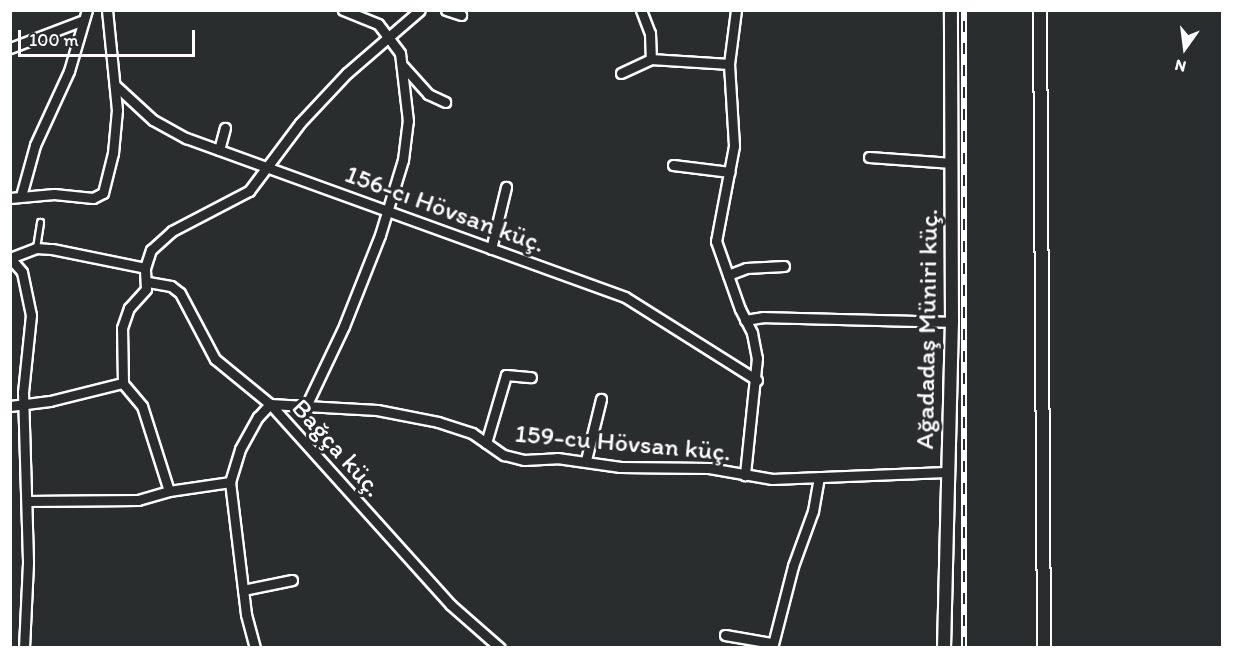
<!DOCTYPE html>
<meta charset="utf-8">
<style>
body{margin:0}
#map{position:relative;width:1233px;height:658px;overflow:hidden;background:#2a2d2e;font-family:Itim,sans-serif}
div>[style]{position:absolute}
.roads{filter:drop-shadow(2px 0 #fff) drop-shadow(-2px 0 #fff) drop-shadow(0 2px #fff) drop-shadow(0 -2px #fff)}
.service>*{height:4.5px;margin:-2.25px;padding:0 2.25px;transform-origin:2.25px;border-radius:2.25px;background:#2a2d2e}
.minor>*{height:9px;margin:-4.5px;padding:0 4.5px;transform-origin:4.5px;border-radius:4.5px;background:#2a2d2e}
.tertiary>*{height:12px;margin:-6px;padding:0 6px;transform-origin:6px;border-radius:6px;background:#2a2d2e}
.rail>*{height:6px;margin-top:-3px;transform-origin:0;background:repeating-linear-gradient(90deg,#2a2d2e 0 11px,#fff 0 22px);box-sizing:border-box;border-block:2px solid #fff}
span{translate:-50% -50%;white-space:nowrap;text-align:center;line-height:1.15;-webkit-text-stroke:6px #2a2d2e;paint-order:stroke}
.street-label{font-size:26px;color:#fff}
.frame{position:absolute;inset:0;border:12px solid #fff;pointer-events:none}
.north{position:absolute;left:1155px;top:18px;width:60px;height:60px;-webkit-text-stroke:4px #2a2d2e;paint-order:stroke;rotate:194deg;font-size:16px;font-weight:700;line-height:24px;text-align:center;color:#fff}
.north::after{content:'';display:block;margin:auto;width:21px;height:27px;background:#fff;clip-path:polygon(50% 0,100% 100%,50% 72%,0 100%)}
.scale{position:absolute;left:18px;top:30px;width:177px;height:27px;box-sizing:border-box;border:3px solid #fff;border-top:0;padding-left:8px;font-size:18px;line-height:21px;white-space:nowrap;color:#fff;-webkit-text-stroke:4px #2a2d2e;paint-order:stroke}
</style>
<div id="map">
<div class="roads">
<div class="service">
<div style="left:36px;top:248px;width:26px;rotate:-81deg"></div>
</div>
<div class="minor">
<div style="left:446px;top:10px;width:16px;rotate:18deg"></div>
<div style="left:641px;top:10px;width:25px;rotate:69deg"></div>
<div style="left:650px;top:33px;width:26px;rotate:88deg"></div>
<div style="left:736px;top:10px;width:54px;rotate:97.4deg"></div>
<div style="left:729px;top:64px;width:82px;rotate:86.5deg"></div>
<div style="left:734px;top:146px;width:97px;rotate:100.7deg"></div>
<div style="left:716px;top:241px;width:72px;rotate:70.6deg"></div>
<div style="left:740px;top:309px;width:27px;rotate:63deg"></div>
<div style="left:752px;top:333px;width:25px;rotate:79deg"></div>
<div style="left:757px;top:358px;width:118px;rotate:95.9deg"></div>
<div style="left:10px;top:48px;width:76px;rotate:-20.8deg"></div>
<div style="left:403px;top:66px;width:38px;rotate:48deg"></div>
<div style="left:428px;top:94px;width:19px;rotate:25deg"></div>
<div style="left:621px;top:73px;width:33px;rotate:-25deg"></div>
<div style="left:651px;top:59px;width:78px;rotate:3.7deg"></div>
<div style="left:116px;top:86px;width:50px;rotate:42.6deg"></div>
<div style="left:153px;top:120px;width:38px;rotate:29deg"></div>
<div style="left:186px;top:138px;width:467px;rotate:19.9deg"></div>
<div style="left:625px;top:297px;width:156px;rotate:32.2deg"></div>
<div style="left:219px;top:150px;width:23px;rotate:-75deg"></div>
<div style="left:869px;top:157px;width:83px;rotate:4.1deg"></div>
<div style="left:673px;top:165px;width:57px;rotate:7deg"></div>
<div style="left:21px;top:196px;width:53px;rotate:-74.6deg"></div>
<div style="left:35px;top:145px;width:81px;rotate:-65.3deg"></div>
<div style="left:69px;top:71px;width:64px;rotate:-73.6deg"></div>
<div style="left:10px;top:198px;width:44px;rotate:-5.2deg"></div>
<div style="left:54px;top:194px;width:39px;rotate:6deg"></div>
<div style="left:93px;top:198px;width:11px;rotate:-27deg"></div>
<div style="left:103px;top:193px;width:41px;rotate:-76deg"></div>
<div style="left:113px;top:153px;width:43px;rotate:-84.7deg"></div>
<div style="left:117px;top:110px;width:100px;rotate:-95.7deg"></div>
<div style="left:491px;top:249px;width:64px;rotate:-76.4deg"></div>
<div style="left:10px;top:258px;width:18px;rotate:49deg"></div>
<div style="left:22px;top:272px;width:44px;rotate:78.2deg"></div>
<div style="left:31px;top:315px;width:77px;rotate:95.9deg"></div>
<div style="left:23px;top:392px;width:171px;rotate:88.3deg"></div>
<div style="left:28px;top:563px;width:85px;rotate:92.7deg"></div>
<div style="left:10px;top:258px;width:28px;rotate:-21deg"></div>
<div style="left:36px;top:248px;width:16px;rotate:4deg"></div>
<div style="left:52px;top:249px;width:95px;rotate:11.5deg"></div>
<div style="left:728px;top:275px;width:19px;rotate:-21deg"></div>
<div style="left:746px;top:268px;width:38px;rotate:-3deg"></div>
<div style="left:148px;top:282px;width:23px;rotate:10deg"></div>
<div style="left:171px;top:286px;width:11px;rotate:38deg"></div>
<div style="left:180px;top:293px;width:75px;rotate:62.1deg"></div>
<div style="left:215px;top:359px;width:71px;rotate:39.3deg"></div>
<div style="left:270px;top:404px;width:270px;rotate:48deg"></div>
<div style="left:451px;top:605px;width:65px;rotate:41.3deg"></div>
<div style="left:745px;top:320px;width:19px;rotate:-9deg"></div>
<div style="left:764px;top:317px;width:188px;rotate:1.5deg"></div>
<div style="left:307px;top:404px;width:86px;rotate:-64.6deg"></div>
<div style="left:344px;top:326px;width:98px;rotate:-68.4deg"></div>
<div style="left:380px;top:235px;width:78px;rotate:-73deg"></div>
<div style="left:403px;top:160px;width:39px;rotate:-83deg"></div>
<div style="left:408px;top:121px;width:68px;rotate:-96.7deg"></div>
<div style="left:400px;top:53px;width:36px;rotate:-127deg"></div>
<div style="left:378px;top:24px;width:38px;rotate:-158deg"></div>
<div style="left:10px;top:406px;width:40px;rotate:-7.1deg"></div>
<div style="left:50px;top:401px;width:75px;rotate:-13.9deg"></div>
<div style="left:486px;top:443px;width:71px;rotate:-73.6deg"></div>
<div style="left:506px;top:375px;width:25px;rotate:5deg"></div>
<div style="left:586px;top:460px;width:63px;rotate:-76.2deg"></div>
<div style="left:169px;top:491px;width:89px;rotate:-107.6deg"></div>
<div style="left:142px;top:406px;width:30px;rotate:-130deg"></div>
<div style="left:123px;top:383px;width:55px;rotate:-91deg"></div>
<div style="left:122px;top:328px;width:21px;rotate:-71deg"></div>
<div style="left:129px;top:308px;width:25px;rotate:-48deg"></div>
<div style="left:146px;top:289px;width:21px;rotate:-93deg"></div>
<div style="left:145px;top:268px;width:19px;rotate:-72deg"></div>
<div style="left:151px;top:250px;width:28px;rotate:-42deg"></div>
<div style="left:172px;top:231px;width:87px;rotate:-27.5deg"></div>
<div style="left:249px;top:191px;width:85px;rotate:-53.1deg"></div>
<div style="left:300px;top:123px;width:69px;rotate:-46.8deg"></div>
<div style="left:347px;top:73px;width:96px;rotate:-40.8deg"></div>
<div style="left:27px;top:501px;width:111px;rotate:-0.5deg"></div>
<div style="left:138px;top:500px;width:32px;rotate:-16deg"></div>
<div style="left:169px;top:491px;width:62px;rotate:-8.4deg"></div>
<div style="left:243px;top:590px;width:50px;rotate:-11.5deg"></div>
<div style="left:725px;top:635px;width:48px;rotate:9.7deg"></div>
<div style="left:255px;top:648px;width:35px;rotate:-105deg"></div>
<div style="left:246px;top:614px;width:133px;rotate:-96.9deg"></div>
<div style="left:230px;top:482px;width:34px;rotate:-73deg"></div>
<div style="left:240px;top:449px;width:37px;rotate:-61deg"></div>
<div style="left:258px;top:417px;width:18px;rotate:-47deg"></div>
<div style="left:270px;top:404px;width:107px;rotate:3.2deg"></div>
<div style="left:377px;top:410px;width:62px;rotate:11.1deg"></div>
<div style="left:438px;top:422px;width:36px;rotate:18deg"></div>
<div style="left:472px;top:433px;width:39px;rotate:35deg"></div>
<div style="left:504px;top:455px;width:21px;rotate:14deg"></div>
<div style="left:524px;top:460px;width:33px;rotate:-3deg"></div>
<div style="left:557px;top:458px;width:64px;rotate:8.1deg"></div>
<div style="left:620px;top:467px;width:89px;rotate:0.6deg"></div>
<div style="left:709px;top:468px;width:64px;rotate:9.9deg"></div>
<div style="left:772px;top:479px;width:174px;rotate:-2.3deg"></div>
<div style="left:772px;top:648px;width:85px;rotate:-75.6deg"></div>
<div style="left:793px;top:566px;width:59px;rotate:-70deg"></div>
<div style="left:813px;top:511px;width:34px;rotate:-80deg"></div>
</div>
<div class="tertiary">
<div style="left:1040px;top:10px;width:638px;rotate:89.64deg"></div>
<div style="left:944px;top:648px;width:326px;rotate:-88.6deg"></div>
<div style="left:952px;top:322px;width:312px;rotate:-90.2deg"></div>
</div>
</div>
<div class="rail">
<div style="left:964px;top:648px;width:638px;rotate:-90deg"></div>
</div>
<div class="street-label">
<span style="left:445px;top:209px;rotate:20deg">156-cı Hövsan küç.</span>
<span style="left:927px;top:329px;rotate:-89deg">Ağadadaş Müniri küç.</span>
<span style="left:623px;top:443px;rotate:5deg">159-cu Hövsan küç.</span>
<span style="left:337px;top:448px;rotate:48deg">Bağça küç.</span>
</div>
<div class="frame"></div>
<div class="north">N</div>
<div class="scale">100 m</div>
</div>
